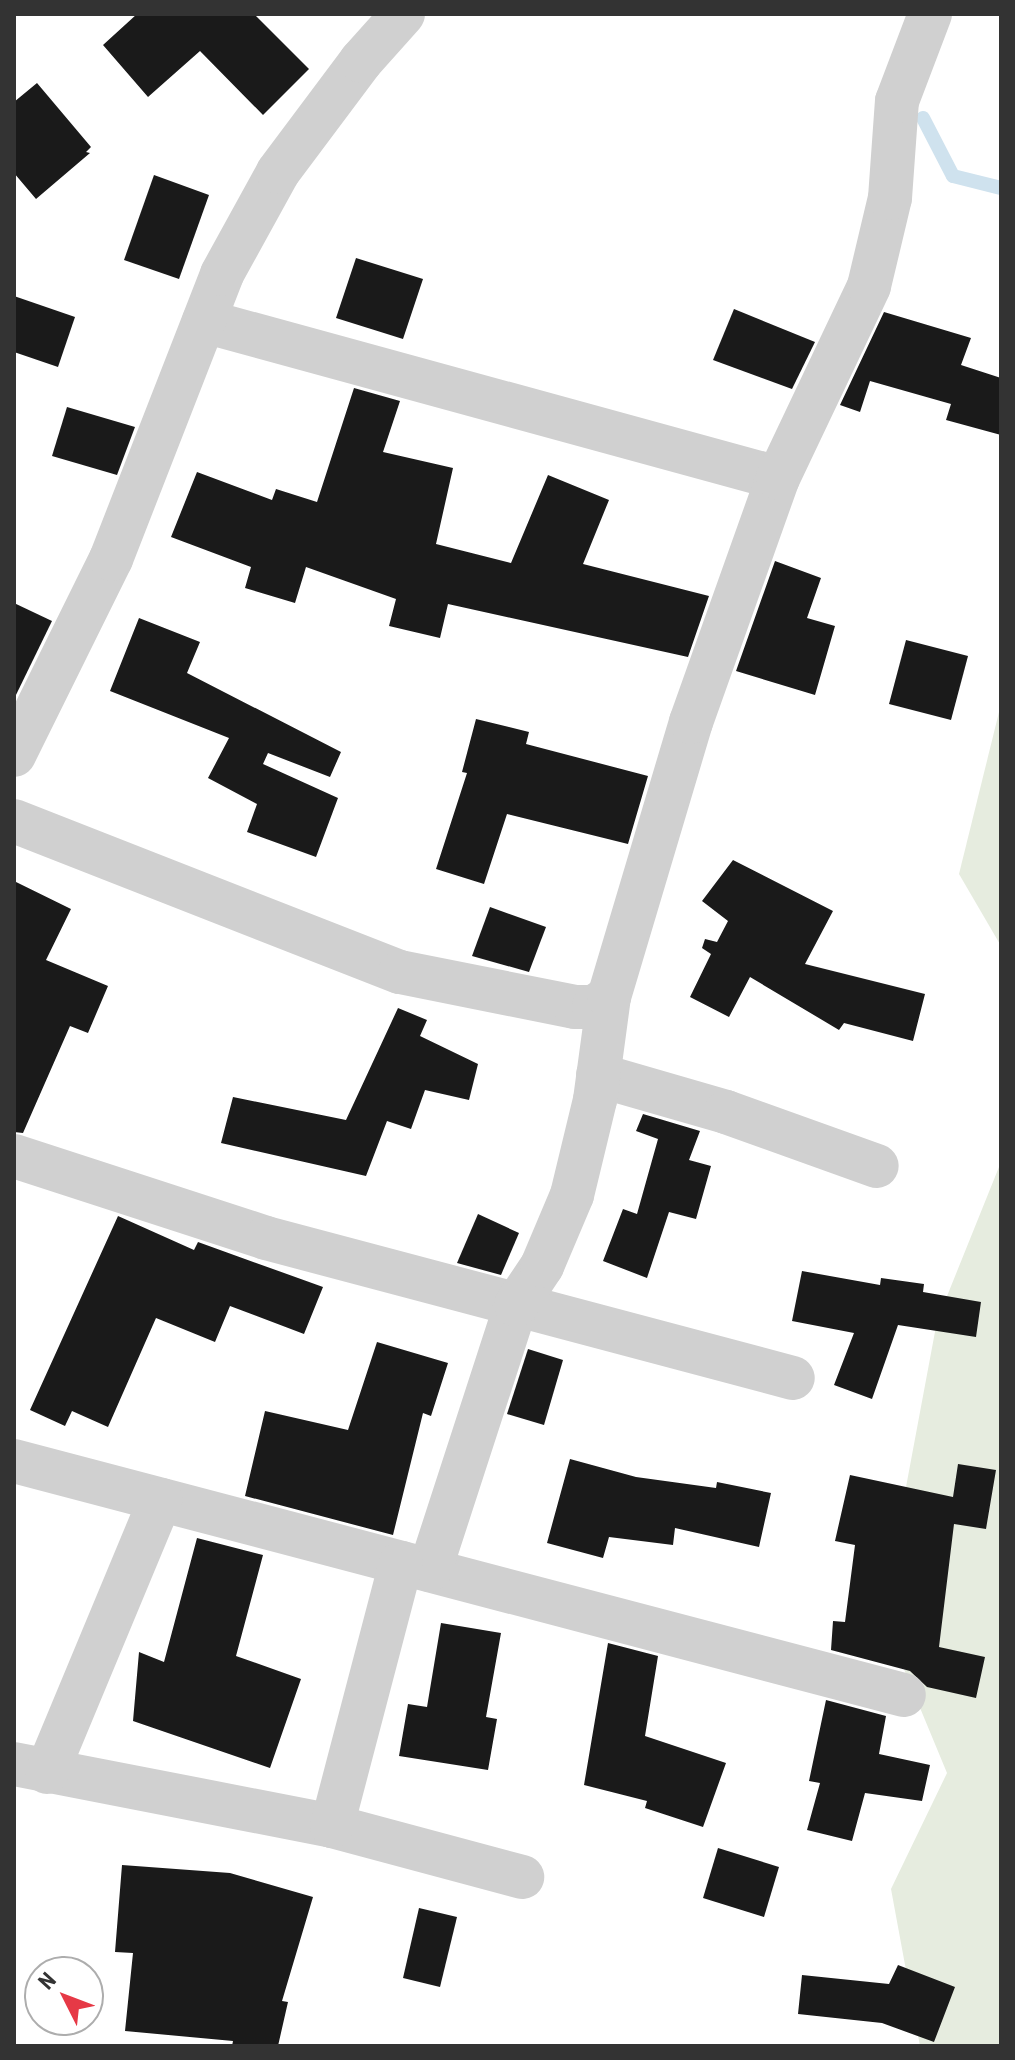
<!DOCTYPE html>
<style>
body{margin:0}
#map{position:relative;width:1015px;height:2060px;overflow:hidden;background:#fff;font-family:"Roboto Condensed",sans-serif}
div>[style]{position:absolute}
.green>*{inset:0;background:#e6ecdf}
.stream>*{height:14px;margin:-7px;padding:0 7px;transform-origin:7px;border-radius:7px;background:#cfe2ee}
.building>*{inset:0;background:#1a1a1a}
.minor>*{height:44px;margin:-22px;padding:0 22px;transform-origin:22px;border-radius:22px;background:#d0d0d0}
span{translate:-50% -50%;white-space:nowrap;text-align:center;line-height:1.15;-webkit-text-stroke:8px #fff;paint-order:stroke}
.frame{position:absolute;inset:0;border:16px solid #333;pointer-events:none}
.north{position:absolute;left:24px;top:1956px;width:80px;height:80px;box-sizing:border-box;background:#fff;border:2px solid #adadad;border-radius:50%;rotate:312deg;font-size:22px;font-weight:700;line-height:32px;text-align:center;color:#333}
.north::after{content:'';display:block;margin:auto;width:28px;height:36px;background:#e63946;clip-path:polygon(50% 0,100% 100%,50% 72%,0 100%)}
</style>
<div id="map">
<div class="green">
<div style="clip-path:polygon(1001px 704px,1001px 946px,959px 874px)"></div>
<div style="clip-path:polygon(1001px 1162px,1001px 2046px,920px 2046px,891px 1889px,947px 1773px,901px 1662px,906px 1487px,937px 1321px)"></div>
</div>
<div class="stream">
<div style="left:923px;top:118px;width:65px;rotate:62.7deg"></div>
<div style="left:953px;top:176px;width:49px;rotate:14deg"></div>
</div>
<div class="building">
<div style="clip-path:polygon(137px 14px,254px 14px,309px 69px,263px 115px,200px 51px,148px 97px,103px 45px)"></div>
<div style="clip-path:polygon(37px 83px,91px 147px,86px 152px,90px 153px,36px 199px,14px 173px,14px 102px)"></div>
<div style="clip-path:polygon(154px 175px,209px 195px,179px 279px,124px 260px)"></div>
<div style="clip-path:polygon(356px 258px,423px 279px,403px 339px,336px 318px)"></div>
<div style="clip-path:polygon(14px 296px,75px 317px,58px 367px,14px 352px)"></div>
<div style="clip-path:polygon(734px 309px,815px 342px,792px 389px,713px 360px)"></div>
<div style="clip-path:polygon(884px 312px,971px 338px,961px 365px,1001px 378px,1001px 435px,946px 420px,951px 404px,870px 381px,860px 412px,840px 405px)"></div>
<div style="clip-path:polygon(354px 388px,400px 401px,383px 452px,453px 468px,436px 544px,511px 563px,548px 475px,609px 500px,583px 564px,709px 596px,688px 657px,448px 604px,440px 638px,389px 626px,396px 599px,306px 567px,295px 603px,245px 588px,251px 567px,171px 537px,197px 472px,272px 500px,276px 489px,317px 502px)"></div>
<div style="clip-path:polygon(67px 407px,135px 427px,117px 475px,52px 456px)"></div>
<div style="clip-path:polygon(775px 561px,821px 578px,807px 618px,835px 626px,815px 695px,736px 671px)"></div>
<div style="clip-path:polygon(14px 603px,52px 621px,14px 699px)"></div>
<div style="clip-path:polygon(139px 618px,200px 642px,187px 673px,341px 752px,330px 777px,268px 753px,263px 764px,338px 798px,316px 857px,247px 832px,257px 804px,208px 778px,229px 738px,110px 691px)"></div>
<div style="clip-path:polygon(906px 640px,968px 656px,951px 720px,889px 704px)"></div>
<div style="clip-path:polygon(476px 719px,529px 732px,526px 744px,648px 776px,628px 844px,507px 814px,484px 884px,436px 869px,467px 773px,462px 772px)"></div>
<div style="clip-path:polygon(733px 860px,833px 911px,805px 964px,925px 994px,913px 1041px,844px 1023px,839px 1030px,750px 977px,729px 1017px,690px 997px,711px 954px,702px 948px,705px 939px,717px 942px,728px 921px,702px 901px)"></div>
<div style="clip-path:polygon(14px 881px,71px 909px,46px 960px,108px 986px,88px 1033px,70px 1026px,23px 1133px,14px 1132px)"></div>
<div style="clip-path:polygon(490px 907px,546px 927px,529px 972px,472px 956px)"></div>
<div style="clip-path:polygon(398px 1008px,427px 1020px,420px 1036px,478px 1064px,469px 1100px,425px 1090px,411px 1129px,387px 1121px,366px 1176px,221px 1143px,233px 1097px,346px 1120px)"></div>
<div style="clip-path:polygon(643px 1114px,700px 1131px,689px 1160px,711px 1166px,696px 1219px,669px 1212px,647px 1278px,603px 1261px,623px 1209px,637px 1214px,658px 1139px,636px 1131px)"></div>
<div style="clip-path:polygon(478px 1214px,519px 1233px,501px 1275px,457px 1263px)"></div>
<div style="clip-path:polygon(118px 1216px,194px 1250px,198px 1242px,323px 1287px,304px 1334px,230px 1306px,215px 1342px,156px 1318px,108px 1427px,72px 1411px,65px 1426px,30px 1410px)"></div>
<div style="clip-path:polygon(802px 1271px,880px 1285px,881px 1278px,924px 1284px,923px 1292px,981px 1302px,976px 1337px,898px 1325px,872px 1399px,834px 1385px,854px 1333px,792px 1321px)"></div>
<div style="clip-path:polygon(377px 1342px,448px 1363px,431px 1416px,423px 1413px,393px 1535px,245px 1496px,265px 1411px,348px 1430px)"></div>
<div style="clip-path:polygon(528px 1349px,563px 1360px,544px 1425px,507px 1414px)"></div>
<div style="clip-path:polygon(570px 1459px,636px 1477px,716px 1488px,717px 1482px,771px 1493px,759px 1547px,675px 1528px,673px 1545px,609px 1537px,603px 1558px,547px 1543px)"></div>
<div style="clip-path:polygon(958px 1464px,996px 1470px,986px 1529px,954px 1524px,939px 1647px,985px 1657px,976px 1698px,927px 1687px,910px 1671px,831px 1650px,833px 1621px,845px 1622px,855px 1545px,835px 1541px,850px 1475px,953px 1497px)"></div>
<div style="clip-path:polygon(197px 1538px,263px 1555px,236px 1656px,301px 1679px,270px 1768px,133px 1721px,139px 1652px,164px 1662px)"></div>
<div style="clip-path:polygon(441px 1623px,501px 1633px,486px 1717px,497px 1719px,488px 1770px,399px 1756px,408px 1704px,427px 1707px)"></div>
<div style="clip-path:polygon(608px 1643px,658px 1656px,645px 1736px,726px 1763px,703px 1827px,645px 1808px,647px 1801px,584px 1785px)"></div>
<div style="clip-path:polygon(826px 1700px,886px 1716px,879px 1754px,930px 1765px,922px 1801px,865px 1793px,852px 1841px,807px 1830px,820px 1783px,809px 1781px)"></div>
<div style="clip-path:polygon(718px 1848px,779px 1867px,764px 1917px,703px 1898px)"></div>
<div style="clip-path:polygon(122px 1865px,230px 1873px,313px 1897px,282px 2001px,288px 2002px,278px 2046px,232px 2046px,233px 2041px,125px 2031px,133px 1953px,115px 1952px)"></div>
<div style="clip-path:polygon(419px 1908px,457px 1917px,440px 1987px,403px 1978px)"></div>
<div style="clip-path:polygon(898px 1965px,955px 1987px,934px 2042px,882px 2023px,798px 2014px,802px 1975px,889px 1984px)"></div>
</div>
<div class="minor">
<div style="left:204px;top:321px;width:595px;rotate:15.3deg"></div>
<div style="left:14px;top:755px;width:219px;rotate:-63.7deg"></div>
<div style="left:111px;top:559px;width:306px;rotate:-68.7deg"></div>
<div style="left:222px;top:274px;width:116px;rotate:-61.2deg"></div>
<div style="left:278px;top:172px;width:139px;rotate:-53.2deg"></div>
<div style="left:361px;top:61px;width:63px;rotate:-48.2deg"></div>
<div style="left:14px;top:821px;width:414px;rotate:21.4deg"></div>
<div style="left:400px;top:972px;width:178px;rotate:11.3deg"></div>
<div style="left:575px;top:1007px;width:19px"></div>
<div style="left:594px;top:1007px;width:18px;rotate:-34deg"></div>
<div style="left:598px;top:1075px;width:133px;rotate:16.1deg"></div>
<div style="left:726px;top:1112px;width:160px;rotate:19.7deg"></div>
<div style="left:14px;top:1156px;width:265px;rotate:18deg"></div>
<div style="left:266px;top:1238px;width:545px;rotate:14.88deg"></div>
<div style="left:14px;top:1461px;width:920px;rotate:14.73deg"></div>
<div style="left:430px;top:1570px;width:279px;rotate:-72deg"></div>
<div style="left:516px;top:1305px;width:47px;rotate:-56.3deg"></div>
<div style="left:542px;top:1266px;width:77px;rotate:-67.1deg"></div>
<div style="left:572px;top:1195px;width:98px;rotate:-76.4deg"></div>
<div style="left:595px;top:1100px;width:104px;rotate:-82.3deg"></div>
<div style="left:609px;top:997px;width:287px;rotate:-73.4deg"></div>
<div style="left:691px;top:722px;width:259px;rotate:-70.4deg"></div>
<div style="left:778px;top:478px;width:212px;rotate:-64.6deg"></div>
<div style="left:869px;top:286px;width:90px;rotate:-76.6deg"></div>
<div style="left:890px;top:198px;width:97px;rotate:-85.9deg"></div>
<div style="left:897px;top:101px;width:93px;rotate:-69.2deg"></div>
<div style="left:14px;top:1764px;width:324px;rotate:11deg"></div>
<div style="left:332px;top:1826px;width:197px;rotate:15deg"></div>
<div style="left:47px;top:1772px;width:295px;rotate:-67.4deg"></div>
<div style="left:332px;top:1826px;width:272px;rotate:-75.3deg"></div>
</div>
<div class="frame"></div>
<div class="north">N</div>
</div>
